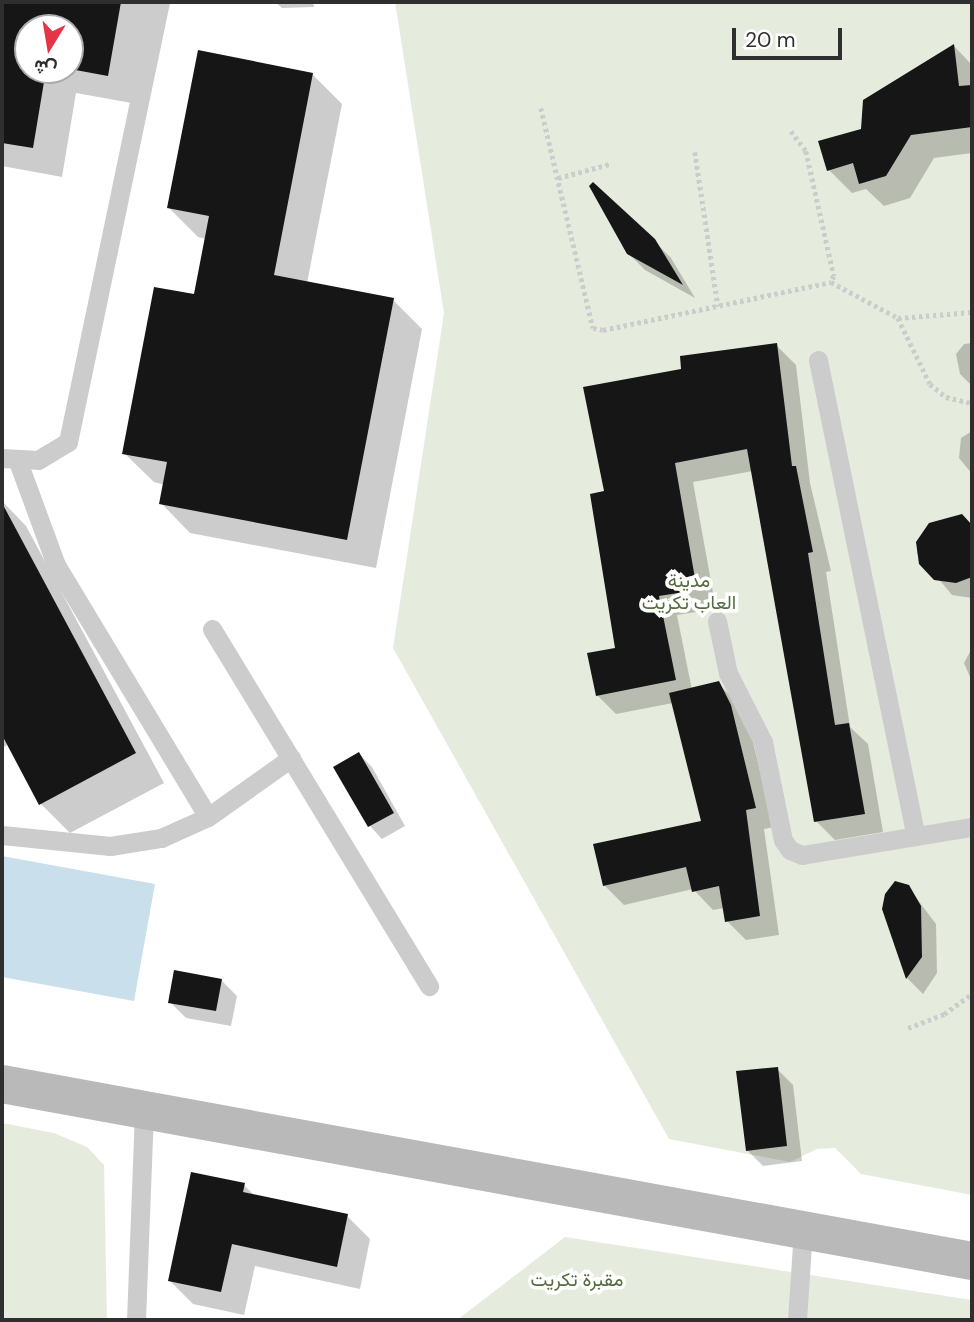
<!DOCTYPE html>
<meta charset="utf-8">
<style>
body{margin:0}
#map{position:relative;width:974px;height:1322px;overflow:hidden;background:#fff;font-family:"DM Sans",Vazirmatn,sans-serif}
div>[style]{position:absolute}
.green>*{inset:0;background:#e6ecdd}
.water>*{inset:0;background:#c9dfec}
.shadow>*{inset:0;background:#0003}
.building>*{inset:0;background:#161616}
.path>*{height:4.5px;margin-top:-2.25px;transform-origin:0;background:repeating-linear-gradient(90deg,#ccc 0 3.5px,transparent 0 7px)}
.lane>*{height:19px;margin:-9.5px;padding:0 9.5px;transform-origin:9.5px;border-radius:9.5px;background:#ccc}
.secondary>*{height:38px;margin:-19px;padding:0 19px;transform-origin:19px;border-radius:19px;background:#b9b9b9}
span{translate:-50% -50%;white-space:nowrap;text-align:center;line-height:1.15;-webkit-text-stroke:7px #fff;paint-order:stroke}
.park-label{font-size:19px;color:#546b3d}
.frame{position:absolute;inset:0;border:4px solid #2f2f2f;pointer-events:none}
.north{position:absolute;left:14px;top:14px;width:70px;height:70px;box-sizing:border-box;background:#fff;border:2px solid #acacac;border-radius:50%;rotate:191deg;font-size:19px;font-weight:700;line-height:28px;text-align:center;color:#2f2f2f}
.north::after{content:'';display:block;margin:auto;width:24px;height:32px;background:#e43446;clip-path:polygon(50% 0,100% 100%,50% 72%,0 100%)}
.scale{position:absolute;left:732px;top:28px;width:110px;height:32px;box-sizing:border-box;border:4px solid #2f2f2f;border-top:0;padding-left:9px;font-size:21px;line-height:24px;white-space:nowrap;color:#2f2f2f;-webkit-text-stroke:5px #fff;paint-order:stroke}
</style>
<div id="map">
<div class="green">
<div style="clip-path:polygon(395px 2px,972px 2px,972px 1195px,861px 1174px,835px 1148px,817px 1149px,790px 1162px,669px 1139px,393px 648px,444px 313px)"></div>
<div style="clip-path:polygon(2px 1123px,54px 1133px,87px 1147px,104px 1165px,107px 1320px,2px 1320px)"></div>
<div style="clip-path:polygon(565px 1237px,972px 1300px,972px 1320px,457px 1320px)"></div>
</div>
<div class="water">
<div style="clip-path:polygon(2px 856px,155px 884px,134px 1001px,2px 977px)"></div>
</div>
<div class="shadow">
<div style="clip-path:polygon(evenodd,2px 2px,156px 2px,137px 104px,76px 93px,62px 177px,2px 166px,2px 2px,28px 28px,70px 28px,70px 70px,28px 70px,28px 28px)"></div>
<div style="clip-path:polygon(275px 2px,313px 2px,314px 7px,282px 8px)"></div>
<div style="clip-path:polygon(954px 46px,972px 65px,972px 153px,934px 158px,910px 198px,884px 206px,866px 189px,852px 193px,829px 170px,863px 130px)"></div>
<div style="clip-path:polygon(312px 74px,342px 104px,307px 283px,393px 300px,422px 329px,376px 568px,190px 533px,161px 503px,165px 485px,154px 482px,124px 453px,195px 296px,206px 239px,198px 237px,169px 208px)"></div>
<div style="clip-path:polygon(654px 241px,671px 258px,695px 298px,645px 270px,628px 253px)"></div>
<div style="clip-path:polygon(972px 343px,972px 386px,960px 374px,956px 354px,964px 344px)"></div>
<div style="clip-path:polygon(776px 345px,796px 365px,810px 483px,831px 571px,826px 572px,850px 727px,868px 744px,883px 832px,835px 840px,816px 821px,753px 471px,693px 482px,716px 609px,677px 615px,692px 690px,718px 683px,737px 703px,749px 726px,774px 827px,764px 829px,779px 935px,746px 940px,727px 921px,724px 908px,713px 910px,693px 889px,624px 905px,604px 885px,703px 823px,673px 703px,616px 714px,597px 695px,617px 649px,606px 493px,683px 370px)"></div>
<div style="clip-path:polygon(972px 431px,972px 474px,959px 458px,961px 438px)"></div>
<div style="clip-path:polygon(2px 501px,26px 526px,164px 783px,70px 833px,41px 804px,9px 744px,2px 748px)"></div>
<div style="clip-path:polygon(970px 525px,972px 527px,972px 598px,952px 595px,917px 553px,918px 542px)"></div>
<div style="clip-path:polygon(972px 648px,972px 682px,964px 663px)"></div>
<div style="clip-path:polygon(359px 754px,372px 767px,405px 826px,382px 839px,370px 826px)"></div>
<div style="clip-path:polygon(908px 887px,936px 924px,937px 973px,923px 994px,907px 978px,884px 909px)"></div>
<div style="clip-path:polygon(221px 980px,237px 996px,231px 1026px,186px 1018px,170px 1002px)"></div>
<div style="clip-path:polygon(777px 1069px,793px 1085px,802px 1161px,763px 1166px,747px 1150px)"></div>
<div style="clip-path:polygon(244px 1185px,255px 1196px,347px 1216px,370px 1239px,360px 1289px,255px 1266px,244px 1315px,193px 1304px,170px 1281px)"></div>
</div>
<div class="building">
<div style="clip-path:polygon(2px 2px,121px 2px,108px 76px,70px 69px,70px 28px,28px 28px,28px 70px,46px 70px,33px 148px,2px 143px)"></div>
<div style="clip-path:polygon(954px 44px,959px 86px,972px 85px,972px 127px,911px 135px,886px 176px,859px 184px,853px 163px,827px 171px,818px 141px,861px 129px,863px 100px)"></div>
<div style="clip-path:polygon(198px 50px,313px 73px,274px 275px,394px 298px,347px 540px,159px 504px,167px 462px,122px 454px,154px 287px,194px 294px,209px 216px,167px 208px)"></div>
<div style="clip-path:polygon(593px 182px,655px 239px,683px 285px,627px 254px,589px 186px)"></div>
<div style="clip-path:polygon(777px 343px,792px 466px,796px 466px,813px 552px,808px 553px,835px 725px,849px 723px,865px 814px,814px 822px,747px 449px,675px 463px,697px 590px,659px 596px,676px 680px,596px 696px,587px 653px,615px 648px,590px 494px,604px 491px,583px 387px,681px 369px,680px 356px)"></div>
<div style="clip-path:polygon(2px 503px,136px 753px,39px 805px,2px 735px)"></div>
<div style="clip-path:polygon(962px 514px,972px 525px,972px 577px,956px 583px,934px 580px,919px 564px,916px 542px,929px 523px)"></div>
<div style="clip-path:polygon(719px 681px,731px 705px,756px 808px,746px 810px,760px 916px,725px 922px,719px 886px,692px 892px,686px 867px,603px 886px,593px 844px,701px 821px,669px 693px)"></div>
<div style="clip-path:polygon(359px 752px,394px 813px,368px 827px,333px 767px)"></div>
<div style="clip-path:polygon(895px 881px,909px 885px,921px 906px,922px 957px,906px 979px,882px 909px,885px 894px)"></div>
<div style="clip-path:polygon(174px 970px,222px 979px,216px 1011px,168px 1003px)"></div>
<div style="clip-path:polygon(778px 1067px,787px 1146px,746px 1151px,736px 1071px)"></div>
<div style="clip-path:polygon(191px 1172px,245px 1183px,243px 1192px,348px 1214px,337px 1267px,232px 1244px,221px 1292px,168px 1281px)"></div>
</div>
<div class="path">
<div style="left:541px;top:108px;width:226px;rotate:76.7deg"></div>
<div style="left:593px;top:328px;width:10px;rotate:11deg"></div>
<div style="left:603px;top:330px;width:233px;rotate:-11.9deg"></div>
<div style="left:831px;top:282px;width:76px;rotate:28.2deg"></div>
<div style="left:898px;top:318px;width:73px;rotate:64.1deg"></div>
<div style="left:930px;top:384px;width:21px;rotate:39deg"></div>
<div style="left:946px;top:397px;width:27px;rotate:13deg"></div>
<div style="left:791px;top:131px;width:25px;rotate:53deg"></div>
<div style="left:806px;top:151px;width:128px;rotate:77.4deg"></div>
<div style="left:834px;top:276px;width:7px;rotate:117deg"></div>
<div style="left:695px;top:152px;width:156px;rotate:81.5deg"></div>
<div style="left:558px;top:178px;width:54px;rotate:-15.1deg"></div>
<div style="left:898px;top:318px;width:74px;rotate:-4.6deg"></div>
<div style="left:908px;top:1028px;width:39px;rotate:-21deg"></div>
<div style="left:944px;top:1014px;width:34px;rotate:-36deg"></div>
</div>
<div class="lane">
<div style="left:818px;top:360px;width:486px;rotate:78.4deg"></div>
<div style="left:2px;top:458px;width:36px;rotate:3deg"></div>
<div style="left:38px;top:460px;width:35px;rotate:-31deg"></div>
<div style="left:68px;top:442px;width:450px;rotate:-78.2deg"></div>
<div style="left:17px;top:459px;width:113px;rotate:69.8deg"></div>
<div style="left:56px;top:565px;width:294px;rotate:58.9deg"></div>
<div style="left:717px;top:621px;width:53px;rotate:78.1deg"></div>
<div style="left:728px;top:673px;width:77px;rotate:63.1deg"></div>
<div style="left:763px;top:742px;width:100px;rotate:78.5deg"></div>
<div style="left:783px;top:840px;width:12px;rotate:55deg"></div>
<div style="left:790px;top:850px;width:13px;rotate:23deg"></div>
<div style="left:802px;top:855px;width:172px;rotate:-9.4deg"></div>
<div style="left:212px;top:629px;width:418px;rotate:58.7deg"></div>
<div style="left:2px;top:835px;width:109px;rotate:5.8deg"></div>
<div style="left:110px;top:846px;width:52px;rotate:-8.9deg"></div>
<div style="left:161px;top:838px;width:51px;rotate:-24.1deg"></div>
<div style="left:208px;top:817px;width:102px;rotate:-35.4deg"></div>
<div style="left:136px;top:1320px;width:209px;rotate:-87.8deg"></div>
<div style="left:797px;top:1320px;width:90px;rotate:-86.2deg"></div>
</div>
<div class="secondary">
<div style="left:2px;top:1084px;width:986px;rotate:10.34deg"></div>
</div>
<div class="park-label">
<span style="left:689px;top:592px">مدينة<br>العاب تكريت</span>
<span style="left:577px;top:1280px">مقبرة تكريت</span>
</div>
<div class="frame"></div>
<div class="north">ش</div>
<div class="scale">20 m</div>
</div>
